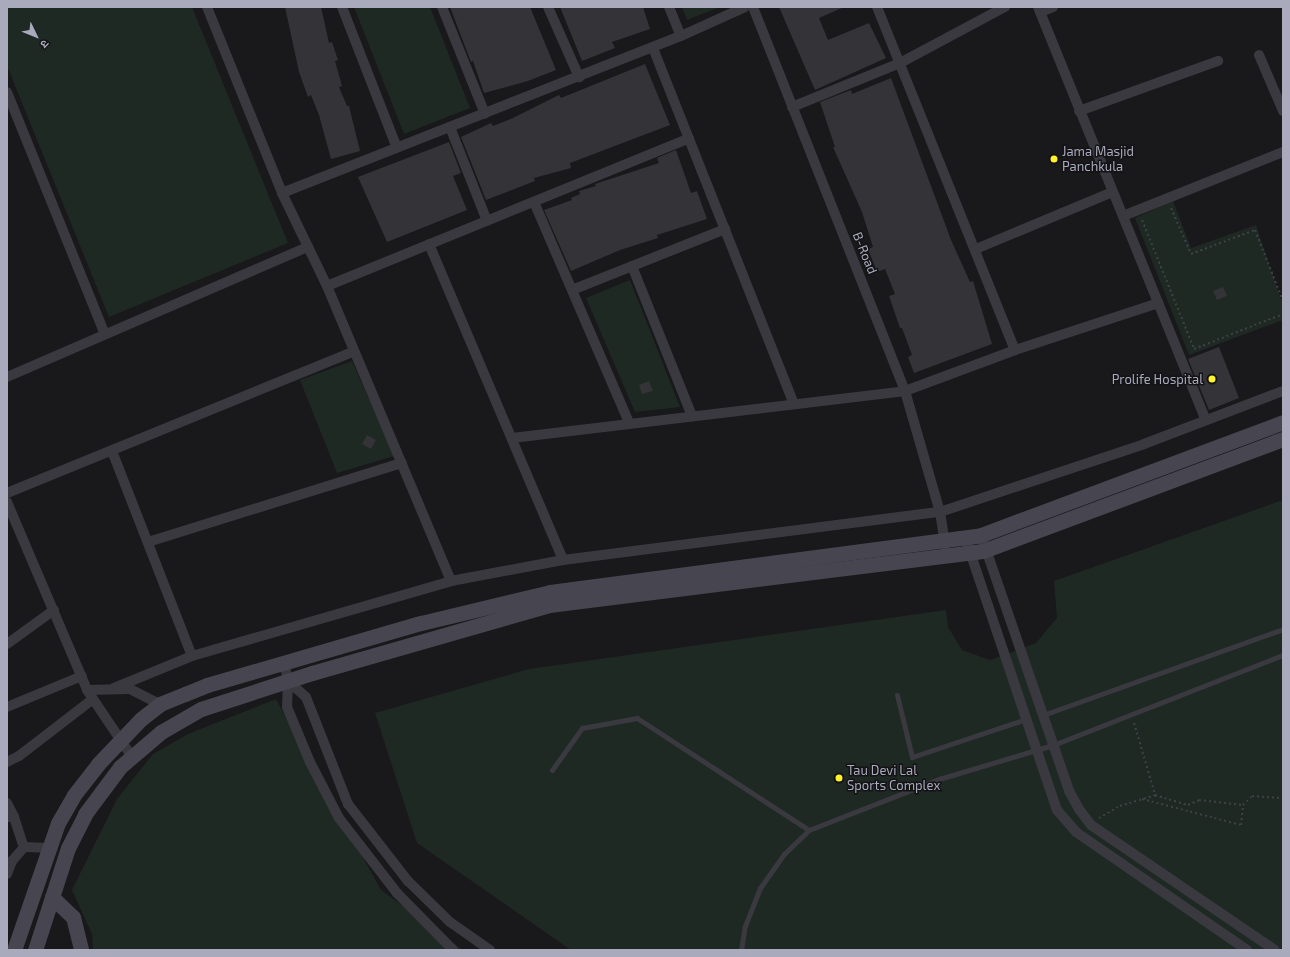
<!DOCTYPE html>
<meta charset="utf-8">
<style>
body{margin:0}
#map{position:relative;width:1290px;height:957px;overflow:hidden;background:#19181b;font-family:"Exo 2","Noto Sans Devanagari",sans-serif}
div>[style]{position:absolute}
.green>*{inset:0;background:#1f2923}
.building>*{inset:0;background:#343337}
.path>*{height:2px;margin-top:-1px;transform-origin:0;background:repeating-linear-gradient(90deg,#3f3f47 0 2px,transparent 0 5px)}
.lane>*{height:5px;margin:-2.5px;padding:0 2.5px;transform-origin:2.5px;border-radius:2.5px;background:#3a3940}
.street>*{height:10px;margin:-5px;padding:0 5px;transform-origin:5px;border-radius:5px;background:#3a3940}
.secondary>*{height:15px;margin:-7.5px;padding:0 7.5px;transform-origin:7.5px;border-radius:7.5px;background:#474650}
.dots>*{width:11px;height:11px;translate:-50% -50%;box-sizing:border-box;border:2px solid #141316;border-radius:50%}
span{translate:-50% -50%;white-space:nowrap;text-align:center;line-height:1.15;-webkit-text-stroke:3px #141316;paint-order:stroke}
.poi-label{font-size:13px;color:#a9aabc}
.left{translate:0 -50%;text-align:left}
.right{translate:-100% -50%;text-align:right}
.street-label{font-size:13px;color:#a9aabc}
.frame{position:absolute;inset:0;border:8px solid #a9aabc;pointer-events:none}
.north{position:absolute;left:16px;top:16px;width:40px;height:40px;-webkit-text-stroke:3px #141316;paint-order:stroke;rotate:133deg;font-size:11px;font-weight:700;line-height:16px;text-align:center;color:#a9aabc}
.north::after{content:'';display:block;margin:auto;width:14px;height:18px;background:#a9aabc;clip-path:polygon(50% 0,100% 100%,50% 72%,0 100%)}
</style>
<div id="map">
<div class="green">
<div style="clip-path:polygon(7px 7px,192px 7px,288px 243px,109px 317px,7px 66px)"></div>
<div style="clip-path:polygon(354px 7px,430px 7px,470px 108px,404px 134px)"></div>
<div style="clip-path:polygon(682px 7px,720px 7px,687px 20px)"></div>
<div style="clip-path:polygon(1173px 201px,1191px 248px,1256px 225px,1283px 305px,1283px 320px,1189px 355px,1135px 218px)"></div>
<div style="clip-path:polygon(630px 280px,680px 407px,635px 412px,586px 298px)"></div>
<div style="clip-path:polygon(352px 361px,394px 456px,337px 473px,300px 380px)"></div>
<div style="clip-path:polygon(1283px 500px,1283px 950px,571px 950px,417px 843px,375px 713px,529px 669px,946px 610px,948px 627px,962px 650px,990px 660px,1036px 643px,1057px 618px,1054px 581px)"></div>
<div style="clip-path:polygon(276px 699px,381px 890px,463px 950px,93px 950px,92px 934px,72px 890px,117px 799px,153px 754px,188px 734px)"></div>
</div>
<div class="building">
<div style="clip-path:polygon(285px 7px,321px 7px,329px 43px,332px 42px,338px 60px,335px 61px,342px 86px,339px 87px,347px 106px,349px 106px,360px 151px,331px 159px,319px 115px,311px 95px,308px 97px,299px 72px)"></div>
<div style="clip-path:polygon(450px 7px,530px 7px,556px 70px,528px 81px,484px 93px,473px 61px,471px 62px)"></div>
<div style="clip-path:polygon(560px 7px,643px 7px,650px 29px,612px 42px,615px 48px,582px 61px)"></div>
<div style="clip-path:polygon(779px 7px,844px 7px,819px 18px,828px 40px,869px 23px,886px 58px,815px 90px)"></div>
<div style="clip-path:polygon(645px 64px,670px 125px,570px 163px,571px 168px,534px 178px,535px 181px,486px 200px,461px 137px,491px 123px,493px 126px,513px 118px,559px 95px,561px 98px)"></div>
<div style="clip-path:polygon(891px 78px,951px 240px,970px 282px,973px 281px,992px 344px,914px 373px,908px 357px,912px 355px,902px 328px,900px 328px,889px 296px,895px 294px,885px 269px,877px 272px,868px 249px,873px 247px,862px 212px,833px 147px,835px 147px,820px 102px,851px 90px,852px 94px)"></div>
<div style="clip-path:polygon(449px 142px,461px 173px,453px 176px,467px 210px,387px 242px,358px 177px)"></div>
<div style="clip-path:polygon(676px 150px,691px 193px,697px 191px,707px 219px,657px 235px,658px 238px,620px 250px,571px 271px,544px 210px,572px 200px,571px 198px,580px 194px,579px 191px,596px 186px,595px 184px,659px 163px,657px 158px)"></div>
<div style="clip-path:polygon(1223px 287px,1227px 296px,1217px 300px,1213px 291px)"></div>
<div style="clip-path:polygon(1219px 347px,1239px 398px,1209px 410px,1188px 359px)"></div>
<div style="clip-path:polygon(649px 381px,653px 391px,642px 394px,639px 385px)"></div>
<div style="clip-path:polygon(367px 435px,376px 440px,371px 449px,362px 444px)"></div>
</div>
<div class="path">
<div style="left:1171px;top:208px;width:50px;rotate:66.5deg"></div>
<div style="left:1191px;top:254px;width:68px;rotate:-20.6deg"></div>
<div style="left:1255px;top:230px;width:76px;rotate:68.5deg"></div>
<div style="left:1142px;top:220px;width:139px;rotate:68deg"></div>
<div style="left:1194px;top:349px;width:96px;rotate:-21.5deg"></div>
<div style="left:1134px;top:723px;width:75px;rotate:73.7deg"></div>
<div style="left:1155px;top:795px;width:34px;rotate:17deg"></div>
<div style="left:1188px;top:805px;width:12px;rotate:-24deg"></div>
<div style="left:1199px;top:800px;width:44px;rotate:6.5deg"></div>
<div style="left:1243px;top:805px;width:13px;rotate:-45deg"></div>
<div style="left:1252px;top:796px;width:31px;rotate:4deg"></div>
<div style="left:1142px;top:799px;width:102px;rotate:14.7deg"></div>
<div style="left:1241px;top:825px;width:20px;rotate:-84deg"></div>
<div style="left:1099px;top:818px;width:24px;rotate:-30deg"></div>
<div style="left:1120px;top:806px;width:37px;rotate:-17deg"></div>
</div>
<div class="lane">
<div style="left:897px;top:695px;width:64px;rotate:76.4deg"></div>
<div style="left:912px;top:757px;width:120px;rotate:-18.4deg"></div>
<div style="left:1043px;top:715px;width:255px;rotate:-19.7deg"></div>
<div style="left:552px;top:770px;width:52px;rotate:-54.5deg"></div>
<div style="left:582px;top:728px;width:56px;rotate:-10.3deg"></div>
<div style="left:637px;top:718px;width:205px;rotate:33.1deg"></div>
<div style="left:741px;top:950px;width:24px;rotate:-81deg"></div>
<div style="left:745px;top:926px;width:41px;rotate:-68.5deg"></div>
<div style="left:760px;top:888px;width:42px;rotate:-54.8deg"></div>
<div style="left:784px;top:854px;width:35px;rotate:-44deg"></div>
<div style="left:809px;top:830px;width:140px;rotate:-21.4deg"></div>
<div style="left:939px;top:779px;width:119px;rotate:-16.6deg"></div>
<div style="left:1053px;top:745px;width:247px;rotate:-21.4deg"></div>
</div>
<div class="street">
<div style="left:207px;top:7px;width:201px;rotate:68deg"></div>
<div style="left:282px;top:193px;width:103px;rotate:64.2deg"></div>
<div style="left:327px;top:286px;width:320px;rotate:67.2deg"></div>
<div style="left:342px;top:7px;width:151px;rotate:68.7deg"></div>
<div style="left:442px;top:7px;width:115px;rotate:68.1deg"></div>
<div style="left:548px;top:7px;width:77px;rotate:66.1deg"></div>
<div style="left:669px;top:7px;width:31px;rotate:68deg"></div>
<div style="left:753px;top:7px;width:413px;rotate:68.4deg"></div>
<div style="left:905px;top:391px;width:126px;rotate:73.9deg"></div>
<div style="left:940px;top:512px;width:33px;rotate:81deg"></div>
<div style="left:877px;top:7px;width:370px;rotate:68.1deg"></div>
<div style="left:1038px;top:7px;width:446px;rotate:67.9deg"></div>
<div style="left:1040px;top:12px;width:14px;rotate:-21deg"></div>
<div style="left:653px;top:48px;width:383px;rotate:68.4deg"></div>
<div style="left:1259px;top:55px;width:61px;rotate:66.8deg"></div>
<div style="left:7px;top:92px;width:261px;rotate:68deg"></div>
<div style="left:792px;top:107px;width:117px;rotate:-22.2deg"></div>
<div style="left:900px;top:63px;width:119px;rotate:-28.1deg"></div>
<div style="left:1079px;top:111px;width:148px;rotate:-19.8deg"></div>
<div style="left:450px;top:127px;width:101px;rotate:68.5deg"></div>
<div style="left:282px;top:193px;width:429px;rotate:-21.5deg"></div>
<div style="left:681px;top:36px;width:70px;rotate:-24.4deg"></div>
<div style="left:534px;top:202px;width:241px;rotate:66.7deg"></div>
<div style="left:1123px;top:216px;width:172px;rotate:-21.8deg"></div>
<div style="left:429px;top:244px;width:343px;rotate:67deg"></div>
<div style="left:976px;top:249px;width:147px;rotate:-22.7deg"></div>
<div style="left:632px;top:266px;width:162px;rotate:68.2deg"></div>
<div style="left:327px;top:286px;width:391px;rotate:-22.2deg"></div>
<div style="left:572px;top:290px;width:165px;rotate:-21.7deg"></div>
<div style="left:7px;top:377px;width:328px;rotate:-23.4deg"></div>
<div style="left:512px;top:438px;width:396px;rotate:-6.8deg"></div>
<div style="left:905px;top:391px;width:117px;rotate:-20.4deg"></div>
<div style="left:1015px;top:350px;width:151px;rotate:-18.1deg"></div>
<div style="left:112px;top:451px;width:220px;rotate:68.7deg"></div>
<div style="left:7px;top:493px;width:374px;rotate:-22.2deg"></div>
<div style="left:7px;top:502px;width:204px;rotate:66.9deg"></div>
<div style="left:87px;top:690px;width:81px;rotate:56.1deg"></div>
<div style="left:981px;top:535px;width:271px;rotate:71deg"></div>
<div style="left:1069px;top:791px;width:21px;rotate:61deg"></div>
<div style="left:1079px;top:809px;width:20px;rotate:53deg"></div>
<div style="left:1091px;top:825px;width:222px;rotate:34.2deg"></div>
<div style="left:965px;top:537px;width:288px;rotate:71.4deg"></div>
<div style="left:1057px;top:810px;width:29px;rotate:49deg"></div>
<div style="left:1076px;top:832px;width:208px;rotate:34.6deg"></div>
<div style="left:148px;top:542px;width:266px;rotate:-17.3deg"></div>
<div style="left:7px;top:644px;width:58px;rotate:-35.9deg"></div>
<div style="left:284px;top:662px;width:19px;rotate:78deg"></div>
<div style="left:288px;top:681px;width:26px;rotate:92deg"></div>
<div style="left:287px;top:707px;width:60px;rotate:67.3deg"></div>
<div style="left:310px;top:762px;width:63px;rotate:62.6deg"></div>
<div style="left:339px;top:818px;width:95px;rotate:52.3deg"></div>
<div style="left:397px;top:893px;width:80px;rotate:45.5deg"></div>
<div style="left:288px;top:681px;width:24px;rotate:42deg"></div>
<div style="left:306px;top:697px;width:115px;rotate:68.6deg"></div>
<div style="left:348px;top:804px;width:98px;rotate:52.1deg"></div>
<div style="left:408px;top:881px;width:59px;rotate:44.3deg"></div>
<div style="left:450px;top:922px;width:49px;rotate:35deg"></div>
<div style="left:114px;top:688px;width:84px;rotate:-22.3deg"></div>
<div style="left:192px;top:656px;width:270px;rotate:-16.1deg"></div>
<div style="left:451px;top:581px;width:114px;rotate:-10.6deg"></div>
<div style="left:563px;top:560px;width:380px;rotate:-7.3deg"></div>
<div style="left:940px;top:512px;width:215px;rotate:-18.4deg"></div>
<div style="left:1144px;top:444px;width:149px;rotate:-20.9deg"></div>
<div style="left:87px;top:690px;width:43px;rotate:-1.3deg"></div>
<div style="left:130px;top:689px;width:34px;rotate:27deg"></div>
<div style="left:7px;top:707px;width:81px;rotate:-22.5deg"></div>
<div style="left:7px;top:762px;width:13px;rotate:-27deg"></div>
<div style="left:19px;top:756px;width:93px;rotate:-37.6deg"></div>
<div style="left:7px;top:803px;width:16px;rotate:63deg"></div>
<div style="left:7px;top:817px;width:7px"></div>
<div style="left:14px;top:817px;width:32px;rotate:72deg"></div>
<div style="left:7px;top:874px;width:14px;rotate:-69deg"></div>
<div style="left:12px;top:861px;width:18px;rotate:-49deg"></div>
<div style="left:24px;top:847px;width:25px;rotate:2deg"></div>
</div>
<div class="secondary">
<div style="left:52px;top:897px;width:29px;rotate:44deg"></div>
<div style="left:73px;top:917px;width:34px;rotate:76deg"></div>
<div style="left:14px;top:950px;width:134px;rotate:-70.9deg"></div>
<div style="left:58px;top:823px;width:32px;rotate:-60deg"></div>
<div style="left:74px;top:795px;width:39px;rotate:-52deg"></div>
<div style="left:98px;top:764px;width:62px;rotate:-46.3deg"></div>
<div style="left:141px;top:719px;width:24px;rotate:-38deg"></div>
<div style="left:160px;top:704px;width:27px;rotate:-22deg"></div>
<div style="left:185px;top:694px;width:24px;rotate:-22deg"></div>
<div style="left:207px;top:685px;width:223px;rotate:-16.2deg"></div>
<div style="left:421px;top:623px;width:133px;rotate:-13.5deg"></div>
<div style="left:550px;top:592px;width:435px;rotate:-7.5deg"></div>
<div style="left:981px;top:535px;width:322px;rotate:-20.5deg"></div>
<div style="left:35px;top:950px;width:107px;rotate:-72.1deg"></div>
<div style="left:68px;top:848px;width:38px;rotate:-63deg"></div>
<div style="left:85px;top:814px;width:59px;rotate:-53.3deg"></div>
<div style="left:120px;top:767px;width:54px;rotate:-40.5deg"></div>
<div style="left:161px;top:732px;width:46px;rotate:-29.9deg"></div>
<div style="left:201px;top:709px;width:117px;rotate:-18deg"></div>
<div style="left:312px;top:673px;width:247px;rotate:-16deg"></div>
<div style="left:549px;top:605px;width:437px;rotate:-7.1deg"></div>
<div style="left:983px;top:551px;width:320px;rotate:-20.5deg"></div>
</div>
<div class="dots">
<div style="left:1054px;top:159px;background:#fff42c"></div>
<div style="left:1212px;top:379px;background:#fff42c"></div>
<div style="left:839px;top:778px;background:#fff42c"></div>
</div>
<div class="poi-label">
<span class="left" style="left:1062px;top:159px">Jama Masjid<br>Panchkula</span>
<span class="right" style="left:1203px;top:379px">Prolife Hospital</span>
<span class="left" style="left:847px;top:778px">Tau Devi Lal<br>Sports Complex</span>
</div>
<div class="street-label">
<span style="left:865px;top:253px;rotate:68deg">B-Road</span>
</div>
<div class="frame"></div>
<div class="north">उ</div>
</div>
